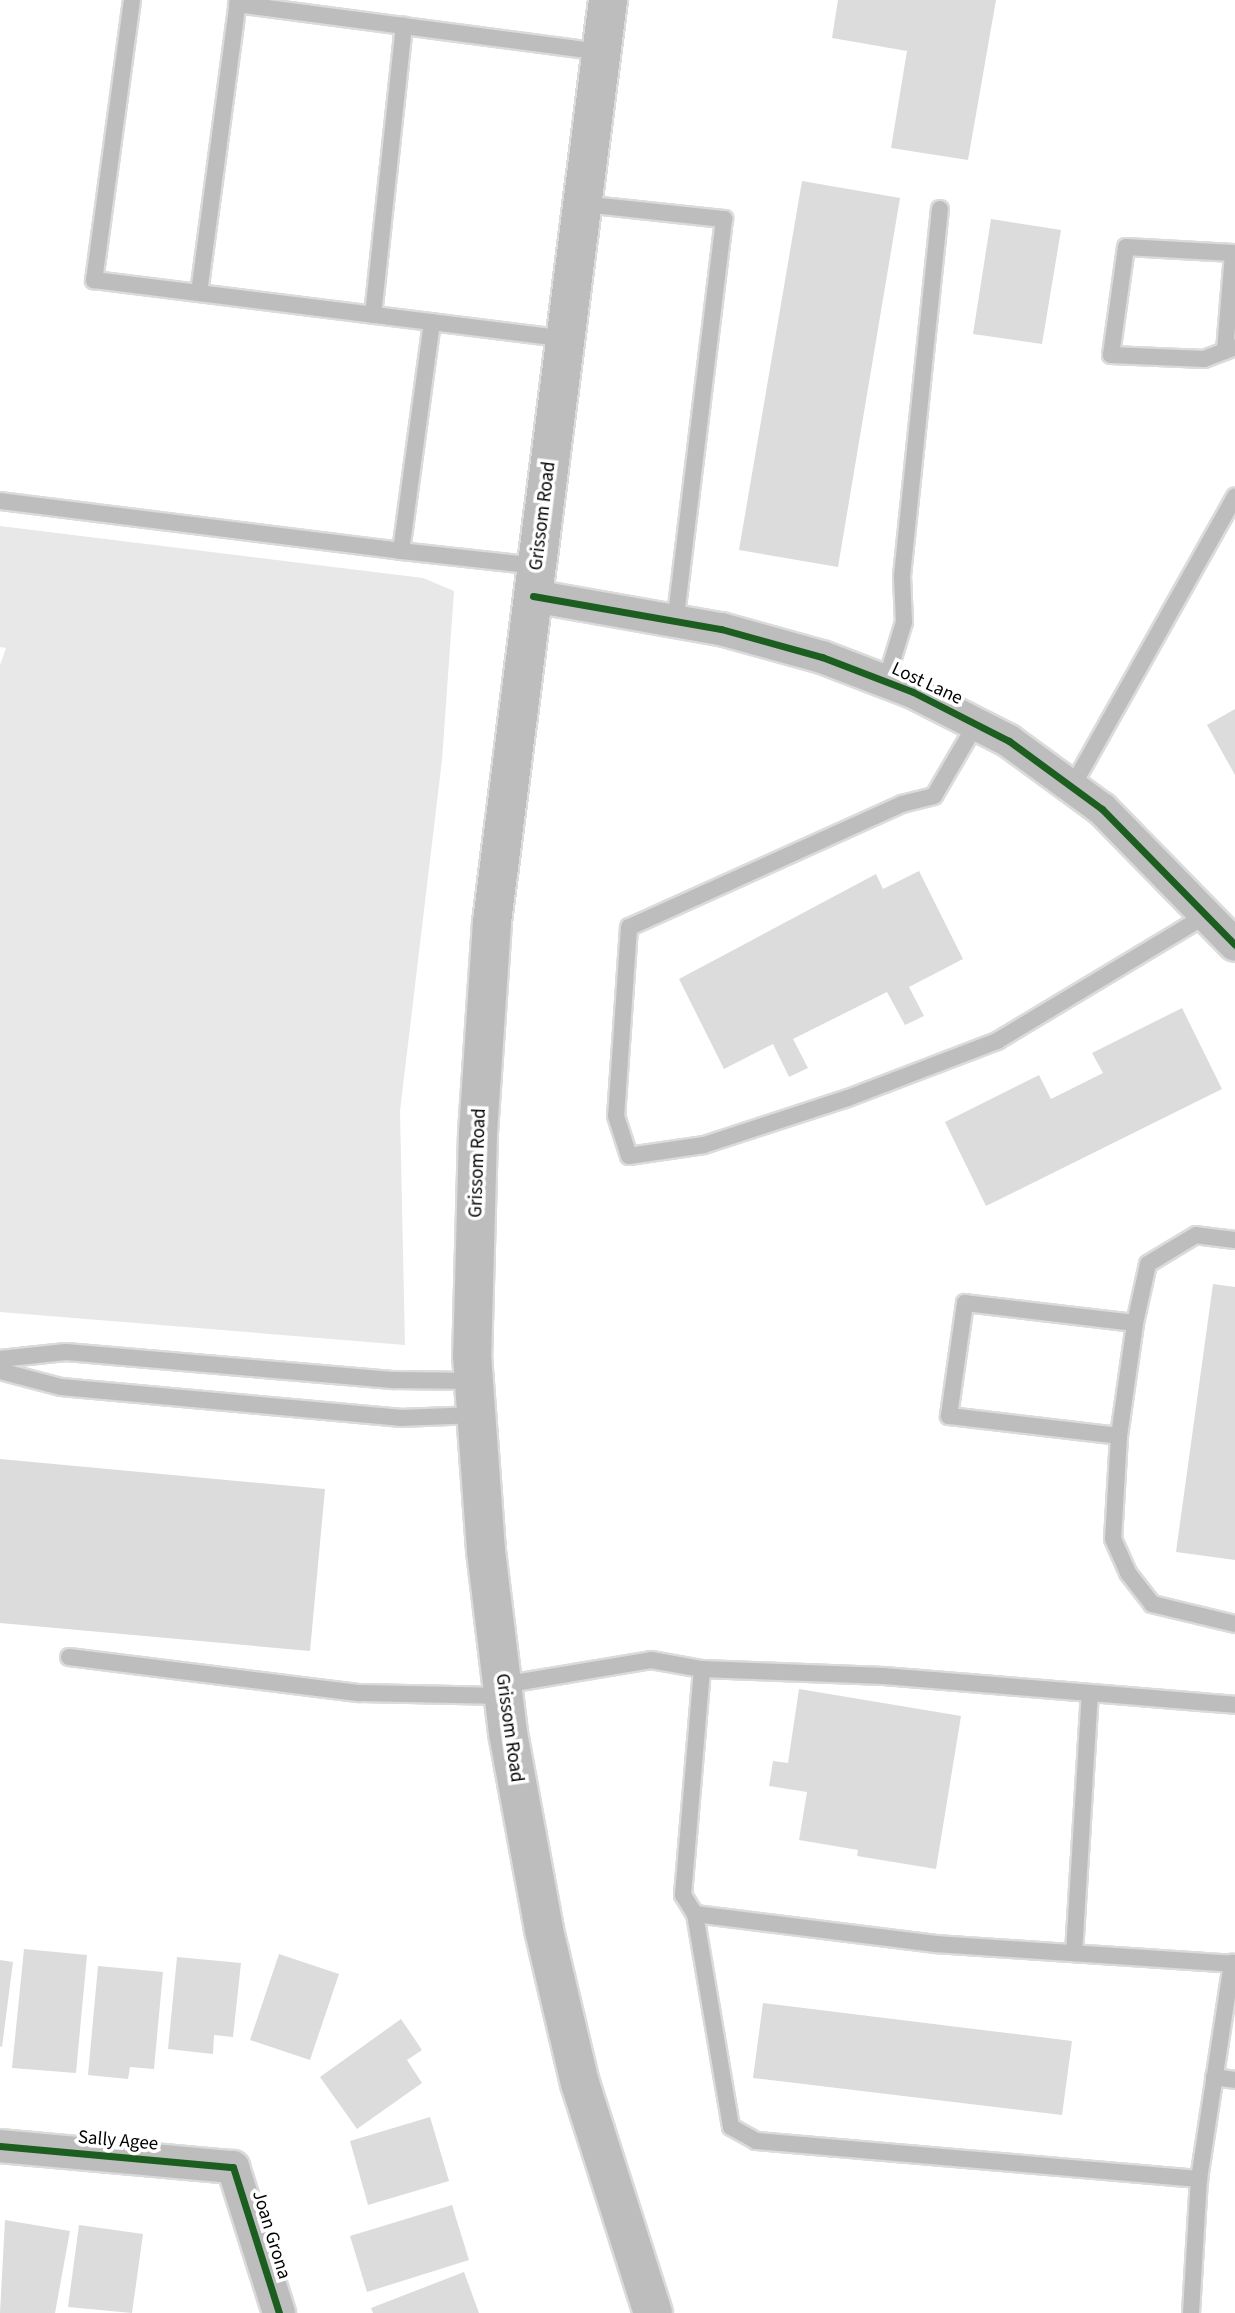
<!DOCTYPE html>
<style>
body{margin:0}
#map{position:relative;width:1235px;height:2313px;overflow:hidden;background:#fff;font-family:"Source Sans 3",sans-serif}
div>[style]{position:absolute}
.green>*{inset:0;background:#e8e8e8}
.building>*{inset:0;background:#dcdcdc}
.roads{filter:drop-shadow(2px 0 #dbdbdb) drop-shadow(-2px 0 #dbdbdb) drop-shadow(0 2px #dbdbdb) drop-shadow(0 -2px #dbdbdb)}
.service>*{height:16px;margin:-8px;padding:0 8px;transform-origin:8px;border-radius:8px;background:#bdbdbd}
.minor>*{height:32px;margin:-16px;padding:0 16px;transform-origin:16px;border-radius:16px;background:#bdbdbd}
.primary>*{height:38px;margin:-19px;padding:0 19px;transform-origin:19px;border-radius:19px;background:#bdbdbd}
.cycleway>*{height:7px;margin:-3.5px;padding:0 3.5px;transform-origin:3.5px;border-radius:3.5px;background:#1b5e20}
span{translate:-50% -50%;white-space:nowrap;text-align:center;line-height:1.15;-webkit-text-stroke:7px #fff;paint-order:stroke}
.street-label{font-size:19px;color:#000}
</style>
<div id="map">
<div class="green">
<div style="clip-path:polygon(0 526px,423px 578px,454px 591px,442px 760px,400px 1111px,405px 1345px,0 1312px,0 665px,6px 648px,0 647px)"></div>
</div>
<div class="building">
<div style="clip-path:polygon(838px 0,996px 0,968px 160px,891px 148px,907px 51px,832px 38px)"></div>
<div style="clip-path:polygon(802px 181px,900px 198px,838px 567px,739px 550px)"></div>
<div style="clip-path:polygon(991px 219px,1061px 230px,1042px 344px,973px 334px)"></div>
<div style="clip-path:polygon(1235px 709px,1235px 775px,1207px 725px)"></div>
<div style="clip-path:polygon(919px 871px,963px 959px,909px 987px,924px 1016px,905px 1025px,887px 992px,793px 1039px,808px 1068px,789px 1077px,773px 1044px,724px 1069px,679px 979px,876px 874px,883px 889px)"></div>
<div style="clip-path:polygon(1182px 1008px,1222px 1089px,986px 1206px,945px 1122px,1039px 1075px,1051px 1099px,1103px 1073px,1092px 1053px)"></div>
<div style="clip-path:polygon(1213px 1284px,1235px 1287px,1235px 1560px,1176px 1552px)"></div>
<div style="clip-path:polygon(0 1459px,325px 1489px,310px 1651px,0 1623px)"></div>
<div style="clip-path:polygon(799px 1689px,961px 1716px,936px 1869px,857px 1856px,858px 1850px,799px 1840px,807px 1792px,769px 1786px,773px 1761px,788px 1763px)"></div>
<div style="clip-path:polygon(24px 1949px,87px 1955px,76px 2073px,12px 2068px)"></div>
<div style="clip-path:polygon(279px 1954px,339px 1974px,310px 2060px,250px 2040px)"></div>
<div style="clip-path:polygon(177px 1957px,241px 1963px,233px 2037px,214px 2035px,213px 2054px,168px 2049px)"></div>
<div style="clip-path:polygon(0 1960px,13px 1962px,2px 2047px,0 2046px)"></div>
<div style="clip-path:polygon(98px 1966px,163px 1972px,154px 2069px,130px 2067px,128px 2079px,88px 2075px)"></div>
<div style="clip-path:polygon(763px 2003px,1072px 2041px,1062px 2115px,753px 2078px)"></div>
<div style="clip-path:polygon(401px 2019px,422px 2050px,407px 2060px,422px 2083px,357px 2129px,320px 2077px)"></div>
<div style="clip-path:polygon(430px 2117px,449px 2181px,368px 2205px,350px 2141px)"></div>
<div style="clip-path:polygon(452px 2205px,469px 2260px,367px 2292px,350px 2236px)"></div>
<div style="clip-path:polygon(5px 2220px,70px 2231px,55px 2313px,0 2313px)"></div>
<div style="clip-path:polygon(79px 2225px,143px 2234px,132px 2313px,68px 2307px)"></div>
<div style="clip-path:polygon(464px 2272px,479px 2313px,373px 2313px,371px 2308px)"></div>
</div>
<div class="roads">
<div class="service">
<div style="left:132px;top:0;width:283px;rotate:97.7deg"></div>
<div style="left:94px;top:280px;width:476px;rotate:7.1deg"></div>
<div style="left:237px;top:4px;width:368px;rotate:7.5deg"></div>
<div style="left:583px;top:204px;width:142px;rotate:6.1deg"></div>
<div style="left:724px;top:219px;width:405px;rotate:96.9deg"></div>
<div style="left:199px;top:293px;width:296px;rotate:-82.4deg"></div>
<div style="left:373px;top:315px;width:291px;rotate:-83.9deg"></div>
<div style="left:432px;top:322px;width:231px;rotate:97.7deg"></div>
<div style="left:401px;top:551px;width:136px;rotate:6.3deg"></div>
<div style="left:1225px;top:351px;width:98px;rotate:-85.3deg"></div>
<div style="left:1233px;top:253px;width:107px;rotate:-176.8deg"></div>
<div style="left:1126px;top:247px;width:109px;rotate:97.9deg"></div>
<div style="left:1111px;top:355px;width:93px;rotate:2.5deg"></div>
<div style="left:1204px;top:359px;width:33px;rotate:-21deg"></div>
<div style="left:0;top:501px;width:404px;rotate:7.1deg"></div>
<div style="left:886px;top:681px;width:62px;rotate:-73deg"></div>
<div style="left:904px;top:622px;width:46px;rotate:-92.5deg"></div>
<div style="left:902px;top:576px;width:369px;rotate:-84.1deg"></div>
<div style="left:976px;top:724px;width:83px;rotate:120.3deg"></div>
<div style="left:934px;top:796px;width:33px;rotate:166deg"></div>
<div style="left:902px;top:804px;width:299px;rotate:155.7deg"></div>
<div style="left:629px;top:927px;width:189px;rotate:93.9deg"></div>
<div style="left:616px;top:1116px;width:42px;rotate:72deg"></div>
<div style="left:629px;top:1156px;width:76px;rotate:-8.3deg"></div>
<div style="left:704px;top:1145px;width:151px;rotate:-18.1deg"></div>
<div style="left:848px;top:1098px;width:160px;rotate:-20.9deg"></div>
<div style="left:997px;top:1041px;width:245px;rotate:-31deg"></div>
<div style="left:1072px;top:787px;width:333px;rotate:-60.7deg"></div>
<div style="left:1235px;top:1240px;width:39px;rotate:-173deg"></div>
<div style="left:1196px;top:1235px;width:56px;rotate:148.9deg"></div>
<div style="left:1148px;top:1264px;width:60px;rotate:102.4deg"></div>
<div style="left:1135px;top:1323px;width:171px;rotate:-173.3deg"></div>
<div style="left:965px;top:1303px;width:114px;rotate:98.1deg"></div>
<div style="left:949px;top:1416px;width:171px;rotate:6.7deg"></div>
<div style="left:1119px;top:1436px;width:103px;rotate:93.3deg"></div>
<div style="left:1113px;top:1539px;width:37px;rotate:66deg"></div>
<div style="left:1128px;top:1573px;width:39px;rotate:52deg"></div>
<div style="left:1152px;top:1604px;width:85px;rotate:13.5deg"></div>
<div style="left:0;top:1359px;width:66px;rotate:-6.1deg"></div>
<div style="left:66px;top:1352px;width:330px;rotate:4.9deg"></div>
<div style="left:395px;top:1380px;width:79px;rotate:0.7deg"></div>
<div style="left:0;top:1371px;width:63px;rotate:14.7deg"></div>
<div style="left:61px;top:1387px;width:340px;rotate:5.2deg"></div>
<div style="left:400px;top:1418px;width:76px;rotate:-2.3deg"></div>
<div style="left:1119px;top:1436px;width:114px;rotate:-81.9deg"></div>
<div style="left:69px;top:1657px;width:293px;rotate:7.1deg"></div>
<div style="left:360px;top:1693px;width:143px;rotate:1.2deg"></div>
<div style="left:702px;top:1669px;width:227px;rotate:94.8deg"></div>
<div style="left:683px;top:1895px;width:22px;rotate:58deg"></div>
<div style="left:695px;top:1914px;width:243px;rotate:7.1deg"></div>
<div style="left:936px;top:1944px;width:300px;rotate:3.8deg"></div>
<div style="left:502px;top:1685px;width:151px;rotate:-9.5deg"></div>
<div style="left:651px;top:1660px;width:52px;rotate:10deg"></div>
<div style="left:702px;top:1669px;width:182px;rotate:2.2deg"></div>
<div style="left:884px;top:1676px;width:352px;rotate:4.7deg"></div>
<div style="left:695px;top:1914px;width:216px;rotate:80.4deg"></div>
<div style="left:731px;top:2127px;width:29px;rotate:29deg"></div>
<div style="left:756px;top:2141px;width:445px;rotate:4.9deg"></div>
<div style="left:1199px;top:2179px;width:219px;rotate:-81.3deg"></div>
<div style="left:1074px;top:1953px;width:260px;rotate:-86.5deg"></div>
<div style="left:1214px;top:2077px;width:21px;rotate:8deg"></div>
<div style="left:1191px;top:2313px;width:134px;rotate:-86.6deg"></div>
</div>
<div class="minor">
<div style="left:533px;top:596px;width:191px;rotate:10deg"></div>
<div style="left:721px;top:629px;width:105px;rotate:15.5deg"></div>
<div style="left:822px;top:657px;width:97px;rotate:21deg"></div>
<div style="left:913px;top:692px;width:108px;rotate:27deg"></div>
<div style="left:1009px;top:741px;width:115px;rotate:36.2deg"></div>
<div style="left:1102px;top:809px;width:190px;rotate:45.6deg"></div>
<div style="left:0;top:2146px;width:234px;rotate:5.2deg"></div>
<div style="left:233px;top:2167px;width:153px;rotate:72.5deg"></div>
</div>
<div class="primary">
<div style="left:608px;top:0;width:929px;rotate:97.17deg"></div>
<div style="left:492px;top:922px;width:211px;rotate:93.8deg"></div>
<div style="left:478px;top:1133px;width:222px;rotate:91.5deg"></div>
<div style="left:472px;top:1355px;width:196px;rotate:85.9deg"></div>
<div style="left:486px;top:1551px;width:183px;rotate:83.1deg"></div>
<div style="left:508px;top:1733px;width:200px;rotate:79.6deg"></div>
<div style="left:544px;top:1930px;width:157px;rotate:76.8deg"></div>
<div style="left:580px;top:2083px;width:241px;rotate:72.4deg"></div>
</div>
</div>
<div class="cycleway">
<div style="left:533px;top:596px;width:191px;rotate:10deg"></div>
<div style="left:721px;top:629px;width:105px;rotate:15.5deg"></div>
<div style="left:822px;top:657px;width:97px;rotate:21deg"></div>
<div style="left:913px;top:692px;width:108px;rotate:27deg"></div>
<div style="left:1009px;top:741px;width:115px;rotate:36.2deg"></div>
<div style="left:1102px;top:809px;width:190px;rotate:45.6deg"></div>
<div style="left:0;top:2146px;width:234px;rotate:5.2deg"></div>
<div style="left:233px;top:2167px;width:153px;rotate:72.5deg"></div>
</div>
<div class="street-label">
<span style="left:543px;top:516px;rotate:-83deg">Grissom Road</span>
<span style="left:927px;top:684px;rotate:25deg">Lost Lane</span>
<span style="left:478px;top:1163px;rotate:-88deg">Grissom Road</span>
<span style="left:509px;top:1728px;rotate:82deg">Grissom Road</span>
<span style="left:118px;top:2141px;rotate:5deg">Sally Agee</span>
<span style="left:271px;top:2235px;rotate:73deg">Joan Grona</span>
</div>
</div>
